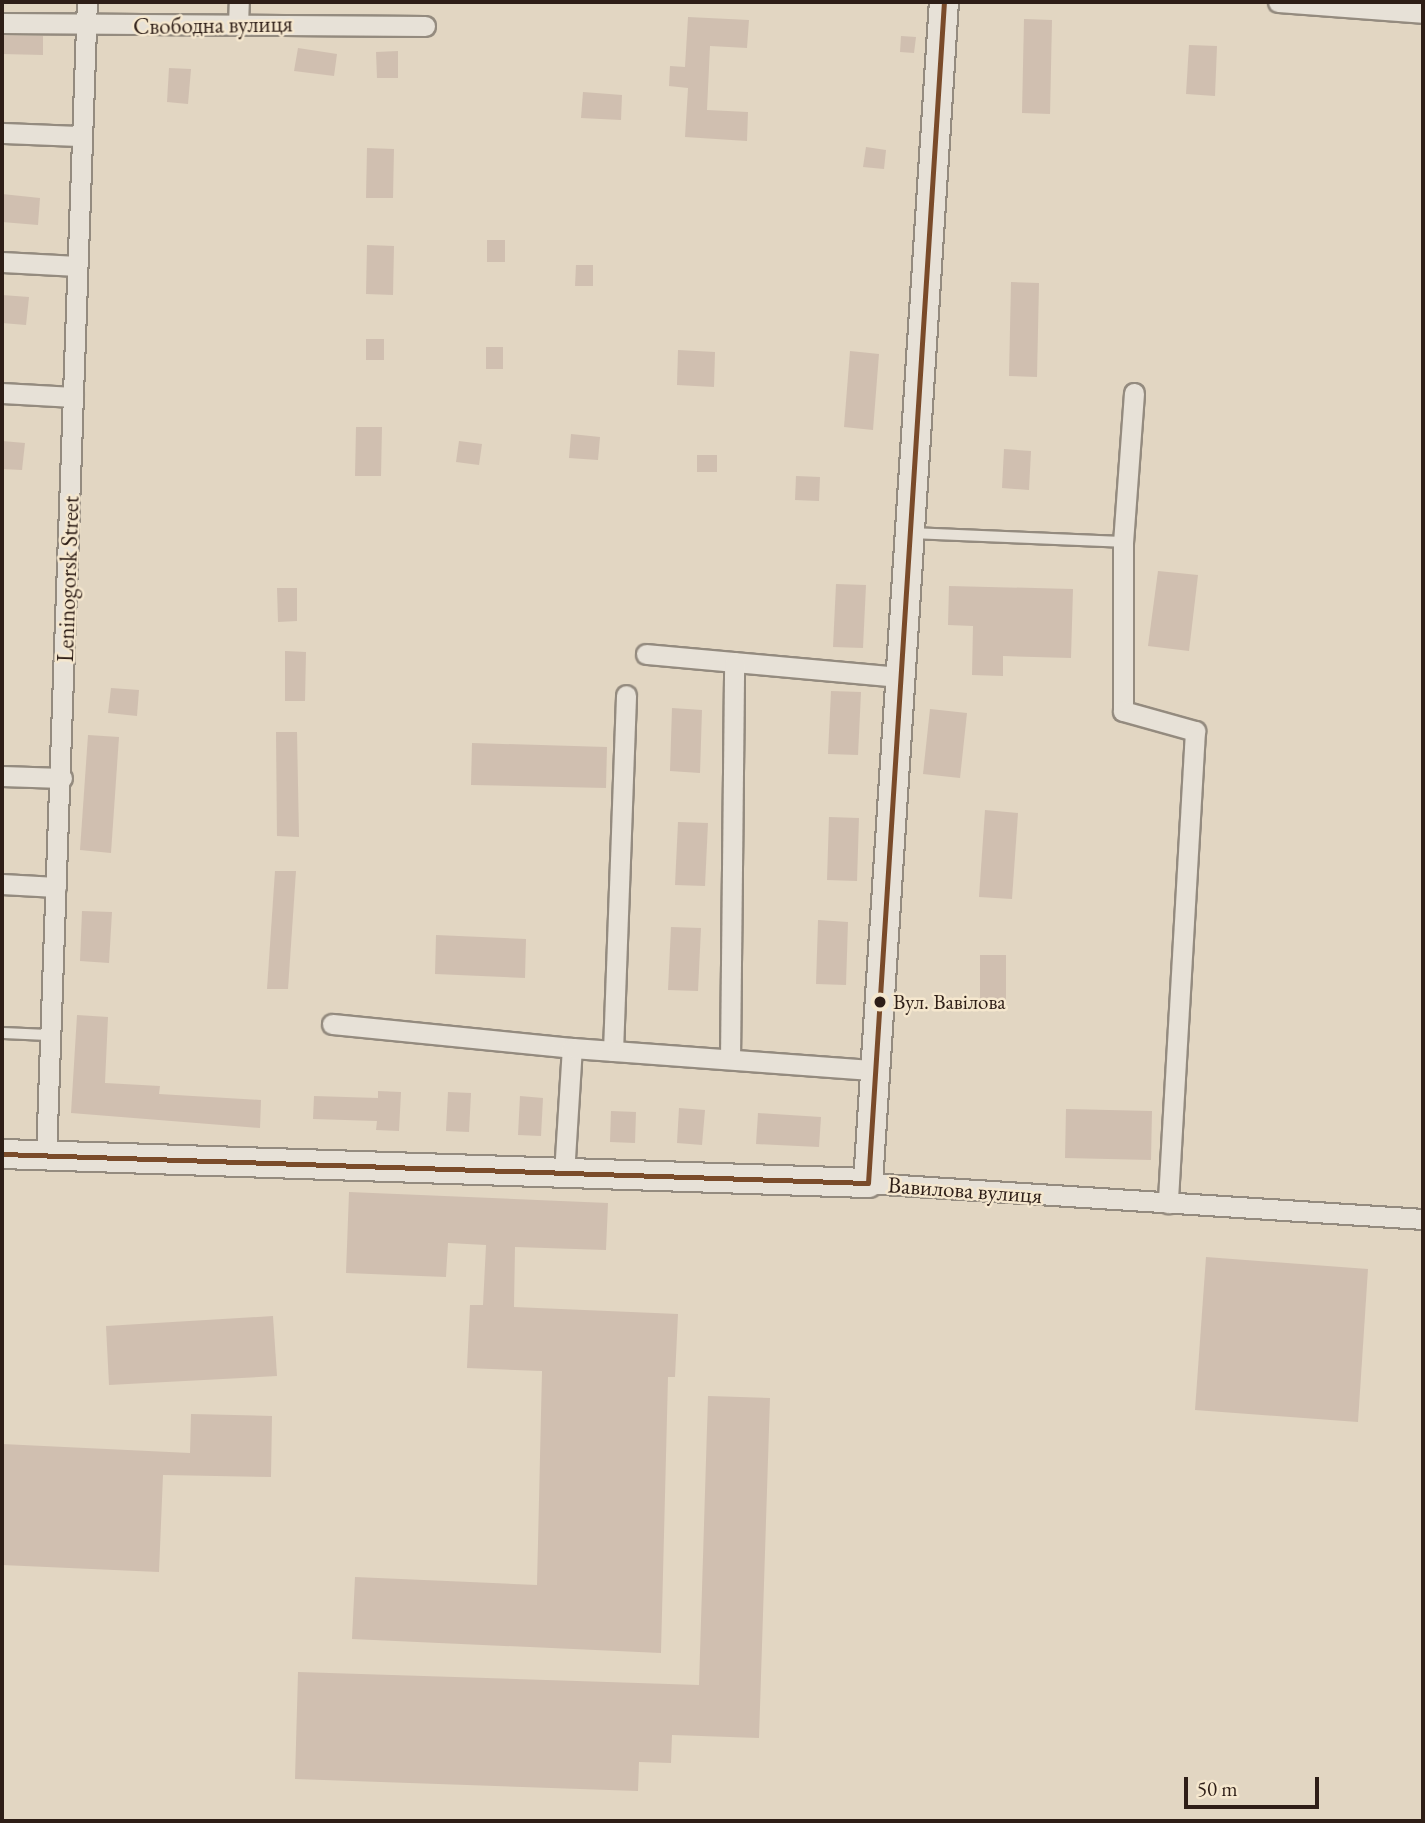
<!DOCTYPE html>
<meta charset="utf-8">
<style>
body{margin:0}
#map{position:relative;width:1425px;height:1823px;overflow:hidden;background:#e2d6c2;font-family:"EB Garamond",serif}
div>[style]{position:absolute}
.building>*{inset:0;background:#d0bfb0}
.roads{filter:drop-shadow(2px 0 #948b7f) drop-shadow(-2px 0 #948b7f) drop-shadow(0 2px #948b7f) drop-shadow(0 -2px #948b7f)}
.lane>*{height:10px;margin:-5px;padding:0 5px;transform-origin:5px;border-radius:5px;background:#e7e1d7}
.street>*{height:19px;margin:-9.5px;padding:0 9.5px;transform-origin:9.5px;border-radius:9.5px;background:#e7e1d7}
.secondary>*{height:28px;margin:-14px;padding:0 14px;transform-origin:14px;border-radius:14px;background:#e7e1d7}
.bus-1>*{height:5px;margin:-2.5px;padding:0 2.5px;transform-origin:2.5px;border-radius:2.5px;background:#7a4b2a}
.dots>*{width:19px;height:19px;translate:-50% -50%;box-sizing:border-box;border:4px solid #f5e7ce;border-radius:50%}
span{translate:-50% -50%;white-space:nowrap;text-align:center;line-height:1.15;-webkit-text-stroke:5px #f5e7ce;paint-order:stroke}
.bus-label{font-size:21px;color:#2e1e17}
.left{translate:0 -50%;text-align:left}
.street-label{font-size:23px;color:#2e1e17}
.frame{position:absolute;inset:0;border:4px solid #2e1e17;pointer-events:none}
.scale{position:absolute;left:1184px;top:1777px;width:135px;height:32px;box-sizing:border-box;border:4px solid #2e1e17;border-top:0;padding-left:9px;font-size:21px;line-height:24px;white-space:nowrap;color:#2e1e17;-webkit-text-stroke:5px #f5e7ce;paint-order:stroke}
</style>
<div id="map">
<div class="building">
<div style="clip-path:polygon(688px 17px,749px 20px,747px 48px,710px 46px,707px 110px,748px 112px,747px 141px,685px 137px,688px 88px,669px 86px,670px 66px,685px 67px)"></div>
<div style="clip-path:polygon(1024px 19px,1052px 20px,1050px 114px,1022px 113px)"></div>
<div style="clip-path:polygon(2px 35px,43px 36px,43px 55px,2px 54px)"></div>
<div style="clip-path:polygon(901px 36px,916px 37px,914px 53px,900px 52px)"></div>
<div style="clip-path:polygon(1189px 45px,1217px 46px,1215px 96px,1186px 94px)"></div>
<div style="clip-path:polygon(298px 48px,337px 54px,334px 76px,294px 71px)"></div>
<div style="clip-path:polygon(398px 51px,398px 78px,377px 78px,376px 52px)"></div>
<div style="clip-path:polygon(169px 68px,191px 69px,188px 104px,167px 102px)"></div>
<div style="clip-path:polygon(583px 92px,622px 95px,621px 120px,581px 118px)"></div>
<div style="clip-path:polygon(866px 147px,886px 150px,884px 169px,863px 167px)"></div>
<div style="clip-path:polygon(367px 148px,394px 149px,393px 198px,366px 198px)"></div>
<div style="clip-path:polygon(2px 194px,40px 198px,38px 225px,2px 222px)"></div>
<div style="clip-path:polygon(487px 240px,505px 240px,505px 262px,487px 262px)"></div>
<div style="clip-path:polygon(367px 245px,394px 246px,393px 295px,366px 294px)"></div>
<div style="clip-path:polygon(576px 265px,593px 265px,593px 286px,575px 286px)"></div>
<div style="clip-path:polygon(1011px 282px,1039px 283px,1037px 377px,1009px 376px)"></div>
<div style="clip-path:polygon(2px 295px,29px 297px,26px 325px,2px 323px)"></div>
<div style="clip-path:polygon(366px 339px,384px 339px,384px 360px,366px 360px)"></div>
<div style="clip-path:polygon(486px 347px,503px 347px,503px 369px,486px 369px)"></div>
<div style="clip-path:polygon(678px 350px,715px 352px,714px 387px,677px 385px)"></div>
<div style="clip-path:polygon(850px 351px,879px 354px,873px 430px,844px 427px)"></div>
<div style="clip-path:polygon(356px 427px,382px 427px,381px 476px,355px 476px)"></div>
<div style="clip-path:polygon(571px 434px,600px 437px,598px 460px,569px 458px)"></div>
<div style="clip-path:polygon(2px 441px,25px 443px,22px 470px,2px 469px)"></div>
<div style="clip-path:polygon(459px 441px,482px 444px,479px 465px,456px 462px)"></div>
<div style="clip-path:polygon(1004px 449px,1031px 451px,1029px 490px,1002px 488px)"></div>
<div style="clip-path:polygon(697px 455px,717px 455px,717px 472px,697px 472px)"></div>
<div style="clip-path:polygon(796px 476px,820px 477px,819px 501px,795px 500px)"></div>
<div style="clip-path:polygon(1158px 571px,1198px 575px,1189px 651px,1148px 646px)"></div>
<div style="clip-path:polygon(836px 584px,866px 585px,863px 648px,833px 647px)"></div>
<div style="clip-path:polygon(949px 586px,1073px 589px,1071px 658px,1003px 656px,1003px 676px,972px 675px,973px 626px,948px 625px)"></div>
<div style="clip-path:polygon(277px 588px,297px 588px,297px 621px,278px 622px)"></div>
<div style="clip-path:polygon(285px 651px,306px 652px,305px 701px,285px 701px)"></div>
<div style="clip-path:polygon(111px 688px,139px 690px,137px 716px,108px 713px)"></div>
<div style="clip-path:polygon(831px 691px,861px 692px,858px 755px,828px 754px)"></div>
<div style="clip-path:polygon(672px 708px,702px 710px,700px 773px,670px 771px)"></div>
<div style="clip-path:polygon(930px 709px,967px 713px,960px 778px,923px 774px)"></div>
<div style="clip-path:polygon(276px 732px,297px 732px,299px 837px,277px 836px)"></div>
<div style="clip-path:polygon(88px 735px,119px 737px,111px 853px,80px 850px)"></div>
<div style="clip-path:polygon(472px 743px,607px 747px,606px 788px,471px 785px)"></div>
<div style="clip-path:polygon(985px 810px,1018px 813px,1012px 899px,979px 897px)"></div>
<div style="clip-path:polygon(829px 817px,859px 818px,857px 881px,827px 880px)"></div>
<div style="clip-path:polygon(678px 822px,708px 823px,705px 886px,675px 885px)"></div>
<div style="clip-path:polygon(275px 871px,296px 871px,288px 989px,267px 989px)"></div>
<div style="clip-path:polygon(82px 911px,112px 912px,109px 963px,80px 961px)"></div>
<div style="clip-path:polygon(818px 920px,848px 922px,846px 985px,816px 984px)"></div>
<div style="clip-path:polygon(671px 927px,701px 928px,698px 991px,668px 990px)"></div>
<div style="clip-path:polygon(436px 935px,526px 939px,525px 978px,435px 974px)"></div>
<div style="clip-path:polygon(980px 955px,1006px 955px,1006px 1000px,980px 1000px)"></div>
<div style="clip-path:polygon(77px 1015px,108px 1017px,105px 1083px,160px 1086px,159px 1094px,261px 1100px,260px 1128px,71px 1113px)"></div>
<div style="clip-path:polygon(378px 1091px,401px 1092px,399px 1131px,376px 1130px,377px 1121px,313px 1119px,314px 1096px,378px 1098px)"></div>
<div style="clip-path:polygon(448px 1092px,471px 1093px,469px 1132px,446px 1131px)"></div>
<div style="clip-path:polygon(520px 1096px,543px 1098px,541px 1136px,518px 1135px)"></div>
<div style="clip-path:polygon(679px 1108px,705px 1110px,702px 1145px,677px 1143px)"></div>
<div style="clip-path:polygon(1066px 1109px,1152px 1111px,1151px 1160px,1065px 1158px)"></div>
<div style="clip-path:polygon(611px 1111px,636px 1112px,635px 1143px,610px 1142px)"></div>
<div style="clip-path:polygon(758px 1113px,821px 1117px,819px 1147px,756px 1144px)"></div>
<div style="clip-path:polygon(349px 1192px,608px 1203px,606px 1250px,515px 1247px,514px 1307px,678px 1314px,675px 1377px,668px 1377px,661px 1653px,352px 1639px,355px 1577px,537px 1585px,542px 1371px,467px 1368px,470px 1305px,483px 1305px,486px 1245px,448px 1243px,446px 1277px,346px 1273px)"></div>
<div style="clip-path:polygon(1206px 1257px,1368px 1269px,1358px 1422px,1195px 1410px)"></div>
<div style="clip-path:polygon(273px 1316px,277px 1376px,109px 1385px,106px 1326px)"></div>
<div style="clip-path:polygon(708px 1396px,770px 1398px,759px 1738px,672px 1735px,671px 1763px,639px 1762px,638px 1791px,295px 1779px,298px 1672px,699px 1685px)"></div>
<div style="clip-path:polygon(191px 1414px,272px 1416px,271px 1477px,163px 1475px,159px 1572px,2px 1565px,2px 1444px,190px 1453px)"></div>
</div>
<div class="roads">
<div class="lane">
<div style="left:910px;top:533px;width:213px;rotate:2.4deg"></div>
<div style="left:2px;top:1033px;width:46px;rotate:2.5deg"></div>
</div>
<div class="street">
<div style="left:1278px;top:2px;width:145px;rotate:4.3deg"></div>
<div style="left:2px;top:23px;width:423px;rotate:0.4deg"></div>
<div style="left:238px;top:25px;width:23px;rotate:-88deg"></div>
<div style="left:2px;top:133px;width:79px;rotate:2.2deg"></div>
<div style="left:2px;top:262px;width:75px;rotate:3.1deg"></div>
<div style="left:2px;top:393px;width:71px;rotate:3.2deg"></div>
<div style="left:1134px;top:393px;width:149px;rotate:94.2deg"></div>
<div style="left:1123px;top:542px;width:169px;rotate:90deg"></div>
<div style="left:1123px;top:711px;width:75px;rotate:15.5deg"></div>
<div style="left:1195px;top:731px;width:473px;rotate:93.3deg"></div>
<div style="left:646px;top:654px;width:256px;rotate:5.2deg"></div>
<div style="left:2px;top:776px;width:60px;rotate:1.9deg"></div>
<div style="left:2px;top:884px;width:54px;rotate:3.2deg"></div>
<div style="left:332px;top:1024px;width:241px;rotate:5.7deg"></div>
<div style="left:613px;top:1051px;width:356px;rotate:-87.9deg"></div>
<div style="left:730px;top:1059px;width:397px;rotate:-89.4deg"></div>
<div style="left:46px;top:1156px;width:1155px;rotate:-87.97deg"></div>
<div style="left:564px;top:1174px;width:126px;rotate:-86.4deg"></div>
<div style="left:572px;top:1048px;width:304px;rotate:4.2deg"></div>
<div style="left:868px;top:1183px;width:556px;rotate:3.71deg"></div>
</div>
<div class="secondary">
<div style="left:2px;top:1154px;width:866px;rotate:1.92deg"></div>
<div style="left:868px;top:1183px;width:1183px;rotate:-86.32deg"></div>
</div>
</div>
<div class="bus-1">
<div style="left:2px;top:1154px;width:866px;rotate:1.92deg"></div>
<div style="left:868px;top:1183px;width:1183px;rotate:-86.32deg"></div>
</div>
<div class="dots">
<div style="left:880px;top:1002px;background:#2e1e17"></div>
</div>
<div class="bus-label">
<span class="left" style="left:893px;top:1002px">Вул. Вавілова</span>
</div>
<div class="street-label">
<span style="left:213px;top:25px;rotate:-1deg">Свободна вулиця</span>
<span style="left:68px;top:579px;rotate:-88deg">Leninogorsk Street</span>
<span style="left:965px;top:1190px;rotate:4deg">Вавилова вулиця</span>
</div>
<div class="frame"></div>
<div class="scale">50 m</div>
</div>
